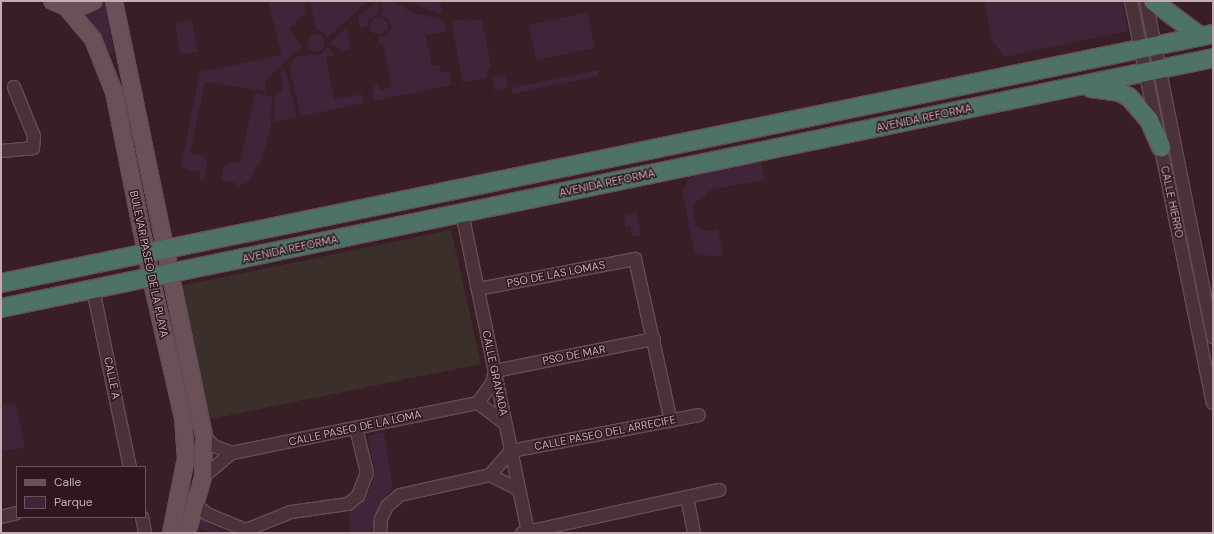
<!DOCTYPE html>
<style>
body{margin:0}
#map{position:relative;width:1214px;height:534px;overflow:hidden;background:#3a1e26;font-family:"DM Sans",sans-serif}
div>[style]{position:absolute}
.medical>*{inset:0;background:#3b2f2b}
.green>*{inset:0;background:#3f243a}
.round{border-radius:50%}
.roads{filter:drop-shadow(1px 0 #654d53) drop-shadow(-1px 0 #654d53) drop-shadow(0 1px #654d53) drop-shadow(0 -1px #654d53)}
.minor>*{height:12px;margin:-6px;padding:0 6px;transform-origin:6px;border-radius:6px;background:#4a3239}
.major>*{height:16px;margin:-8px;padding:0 8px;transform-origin:8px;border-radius:8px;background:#6a5057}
.highway>*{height:18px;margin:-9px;padding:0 9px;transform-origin:9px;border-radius:9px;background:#4e7168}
span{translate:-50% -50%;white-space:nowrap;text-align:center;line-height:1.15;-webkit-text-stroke:3px #2e181e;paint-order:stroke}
.street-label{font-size:11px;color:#c7acb3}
.frame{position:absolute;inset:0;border:2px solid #c7acb3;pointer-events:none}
.legend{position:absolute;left:16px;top:466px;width:130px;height:52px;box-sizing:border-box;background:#2e181e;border:1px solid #6b535a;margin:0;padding:5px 7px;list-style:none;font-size:12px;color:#c7acb3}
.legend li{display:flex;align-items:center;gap:8px;height:20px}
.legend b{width:20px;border:1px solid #6b535a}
</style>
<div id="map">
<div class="medical">
<div style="clip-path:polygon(451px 230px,481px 364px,205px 420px,180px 286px)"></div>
</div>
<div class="green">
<div style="clip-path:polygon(105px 1px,115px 59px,80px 15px)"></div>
<div style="clip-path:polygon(268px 1px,304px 1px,306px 12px,289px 29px,302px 46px,266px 80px,265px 91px,205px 82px,190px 153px,204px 156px,207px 162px,203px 182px,199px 181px,200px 172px,181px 167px,200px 72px,282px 55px)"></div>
<div style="clip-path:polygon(310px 1px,368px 1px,327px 38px,323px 32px,316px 30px)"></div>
<div style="clip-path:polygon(377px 1px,379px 1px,378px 14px,369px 19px,367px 27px,360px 28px,358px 16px)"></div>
<div style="clip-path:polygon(382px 1px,393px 1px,413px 13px,444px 20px,446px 32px,426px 36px,432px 66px,439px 65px,441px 72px,449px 71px,452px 85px,374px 101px,372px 89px,376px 85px,378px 85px,380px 90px,392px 87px,383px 45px,379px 45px,379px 37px,386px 36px,392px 28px,388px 18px,382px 16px)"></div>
<div style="clip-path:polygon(407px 1px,440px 1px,443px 14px,430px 10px)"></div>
<div style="clip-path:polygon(984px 1px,1122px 1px,1128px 31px,1004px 57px,992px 40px)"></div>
<div style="clip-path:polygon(587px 12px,595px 48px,536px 60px,529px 25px)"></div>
<div class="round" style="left:370px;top:17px;width:18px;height:18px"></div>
<div style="clip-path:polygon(482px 19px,491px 67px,486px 74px,487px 78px,463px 83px,451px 21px)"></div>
<div style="clip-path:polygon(192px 20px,198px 52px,181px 55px,175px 23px)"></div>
<div style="clip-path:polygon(346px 29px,351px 49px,342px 51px,330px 43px)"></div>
<div class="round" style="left:307px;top:34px;width:18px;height:18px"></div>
<div style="clip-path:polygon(327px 46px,334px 55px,326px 57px,334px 99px,362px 94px,364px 103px,301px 116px,289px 66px,297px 56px,322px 54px)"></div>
<div style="clip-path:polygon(285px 69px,297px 117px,275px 122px,275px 96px,283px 89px,280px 73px)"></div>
<div style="clip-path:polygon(598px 70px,599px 76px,512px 94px,511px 88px)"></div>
<div style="clip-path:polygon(505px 74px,508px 88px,495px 91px,492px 77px)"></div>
<div style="clip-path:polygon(255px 93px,272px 97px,271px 125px,261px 163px,255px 167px,250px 181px,237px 186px,235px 183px,221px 180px,224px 166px,231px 162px,240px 163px)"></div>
<div style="clip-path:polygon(762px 162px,765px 180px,710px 190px,705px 198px,699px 199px,693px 207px,696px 227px,707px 231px,718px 229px,723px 255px,713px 257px,702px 254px,695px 255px,682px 191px,688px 179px,694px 175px)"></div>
<div style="clip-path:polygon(637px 213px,641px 236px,633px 237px,630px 226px,626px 227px,624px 216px)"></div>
<div style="clip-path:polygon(15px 402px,25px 447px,1px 452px,1px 405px)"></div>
<div style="clip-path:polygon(384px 432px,393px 489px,379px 504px,371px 533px,350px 533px,349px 512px,363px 500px,373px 483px,375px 472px,368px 436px)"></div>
<div style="clip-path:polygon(202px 514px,213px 526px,226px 531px,211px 533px,198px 528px)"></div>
</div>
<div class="roads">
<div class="minor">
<div style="left:1131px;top:1px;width:410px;rotate:78.5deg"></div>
<div style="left:1146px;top:1px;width:343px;rotate:78.7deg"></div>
<div style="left:1px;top:151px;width:32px;rotate:-5deg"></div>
<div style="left:33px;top:148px;width:12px;rotate:-85deg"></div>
<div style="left:34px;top:136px;width:53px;rotate:-112.2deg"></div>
<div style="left:462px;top:213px;width:327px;rotate:78.3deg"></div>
<div style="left:93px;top:289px;width:182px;rotate:78.3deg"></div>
<div style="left:478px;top:289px;width:160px;rotate:-10.8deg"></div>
<div style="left:635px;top:259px;width:166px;rotate:77.5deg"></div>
<div style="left:478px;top:403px;width:24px;rotate:-55deg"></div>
<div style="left:492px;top:383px;width:12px;rotate:-76deg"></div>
<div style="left:495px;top:371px;width:162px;rotate:-11.4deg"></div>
<div style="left:204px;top:436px;width:14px;rotate:45deg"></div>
<div style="left:214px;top:446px;width:19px;rotate:21deg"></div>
<div style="left:490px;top:475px;width:32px;rotate:-49deg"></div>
<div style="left:511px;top:451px;width:191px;rotate:-10.8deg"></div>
<div style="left:490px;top:475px;width:33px;rotate:27deg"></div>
<div style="left:203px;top:477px;width:38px;rotate:-40deg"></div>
<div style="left:232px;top:453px;width:251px;rotate:-11.5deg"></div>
<div style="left:478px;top:403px;width:34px;rotate:37deg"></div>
<div style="left:687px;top:497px;width:37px;rotate:79deg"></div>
<div style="left:196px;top:505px;width:14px;rotate:39deg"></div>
<div style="left:207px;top:514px;width:42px;rotate:22.3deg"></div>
<div style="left:246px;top:530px;width:48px;rotate:-21.8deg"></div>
<div style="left:291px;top:512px;width:58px;rotate:-8deg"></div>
<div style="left:348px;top:504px;width:13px;rotate:-39deg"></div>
<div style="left:358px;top:496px;width:25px;rotate:-69deg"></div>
<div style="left:367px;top:473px;width:46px;rotate:-103.7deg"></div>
<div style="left:1px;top:517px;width:16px;rotate:-14deg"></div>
<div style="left:142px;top:517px;width:16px;rotate:79deg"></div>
<div style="left:380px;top:533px;width:14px;rotate:-86deg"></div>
<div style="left:381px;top:519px;width:14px;rotate:-65deg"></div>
<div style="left:387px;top:506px;width:17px;rotate:-40deg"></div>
<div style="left:400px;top:495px;width:92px;rotate:-12.5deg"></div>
<div style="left:522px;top:533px;width:202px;rotate:-12.3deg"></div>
</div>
<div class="major">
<div style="left:52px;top:1px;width:15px;rotate:23deg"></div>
<div style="left:66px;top:7px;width:12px;rotate:5deg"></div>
<div style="left:78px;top:8px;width:17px;rotate:-24deg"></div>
<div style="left:114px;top:1px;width:444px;rotate:78.3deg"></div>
<div style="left:204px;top:436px;width:41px;rotate:91.4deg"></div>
<div style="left:203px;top:477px;width:58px;rotate:105.9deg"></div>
<div style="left:66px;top:7px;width:42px;rotate:49.8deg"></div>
<div style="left:93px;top:39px;width:57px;rotate:68.4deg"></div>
<div style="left:114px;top:92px;width:190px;rotate:78.7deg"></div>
<div style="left:151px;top:278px;width:144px;rotate:77.1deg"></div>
<div style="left:183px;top:418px;width:40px;rotate:85.7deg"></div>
<div style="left:186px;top:458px;width:76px;rotate:101.3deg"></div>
</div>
<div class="highway">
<div style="left:1153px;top:1px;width:59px;rotate:36.7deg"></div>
<div style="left:1091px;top:88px;width:28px;rotate:8deg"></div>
<div style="left:1119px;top:92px;width:11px;rotate:27deg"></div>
<div style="left:1129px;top:97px;width:30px;rotate:49deg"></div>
<div style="left:1149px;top:120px;width:30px;rotate:66deg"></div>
<div style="left:1px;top:283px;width:1237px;rotate:-11.61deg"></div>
<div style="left:1px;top:308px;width:1238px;rotate:-11.65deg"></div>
</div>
</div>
<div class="street-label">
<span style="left:924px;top:118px;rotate:-12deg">AVENIDA REFORMA</span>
<span style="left:607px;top:183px;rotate:-12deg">AVENIDA REFORMA</span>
<span style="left:1172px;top:202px;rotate:78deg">CALLE HIERRO</span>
<span style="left:290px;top:249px;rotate:-12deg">AVENIDA REFORMA</span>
<span style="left:149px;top:264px;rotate:78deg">BULEVAR PASEO DE LA PLAYA</span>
<span style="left:556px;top:274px;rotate:-11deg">PSO DE LAS LOMAS</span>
<span style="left:574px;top:355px;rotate:-11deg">PSO DE MAR</span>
<span style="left:495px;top:373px;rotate:78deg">CALLE GRANADA</span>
<span style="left:112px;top:378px;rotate:78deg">CALLE A</span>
<span style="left:355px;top:428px;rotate:-12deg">CALLE PASEO DE LA LOMA</span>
<span style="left:605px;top:433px;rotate:-11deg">CALLE PASEO DEL ARRECIFE</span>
</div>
<div class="frame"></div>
<ul class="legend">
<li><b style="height:5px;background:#6a5057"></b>Calle</li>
<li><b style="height:11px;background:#3f243a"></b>Parque</li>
</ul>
</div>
